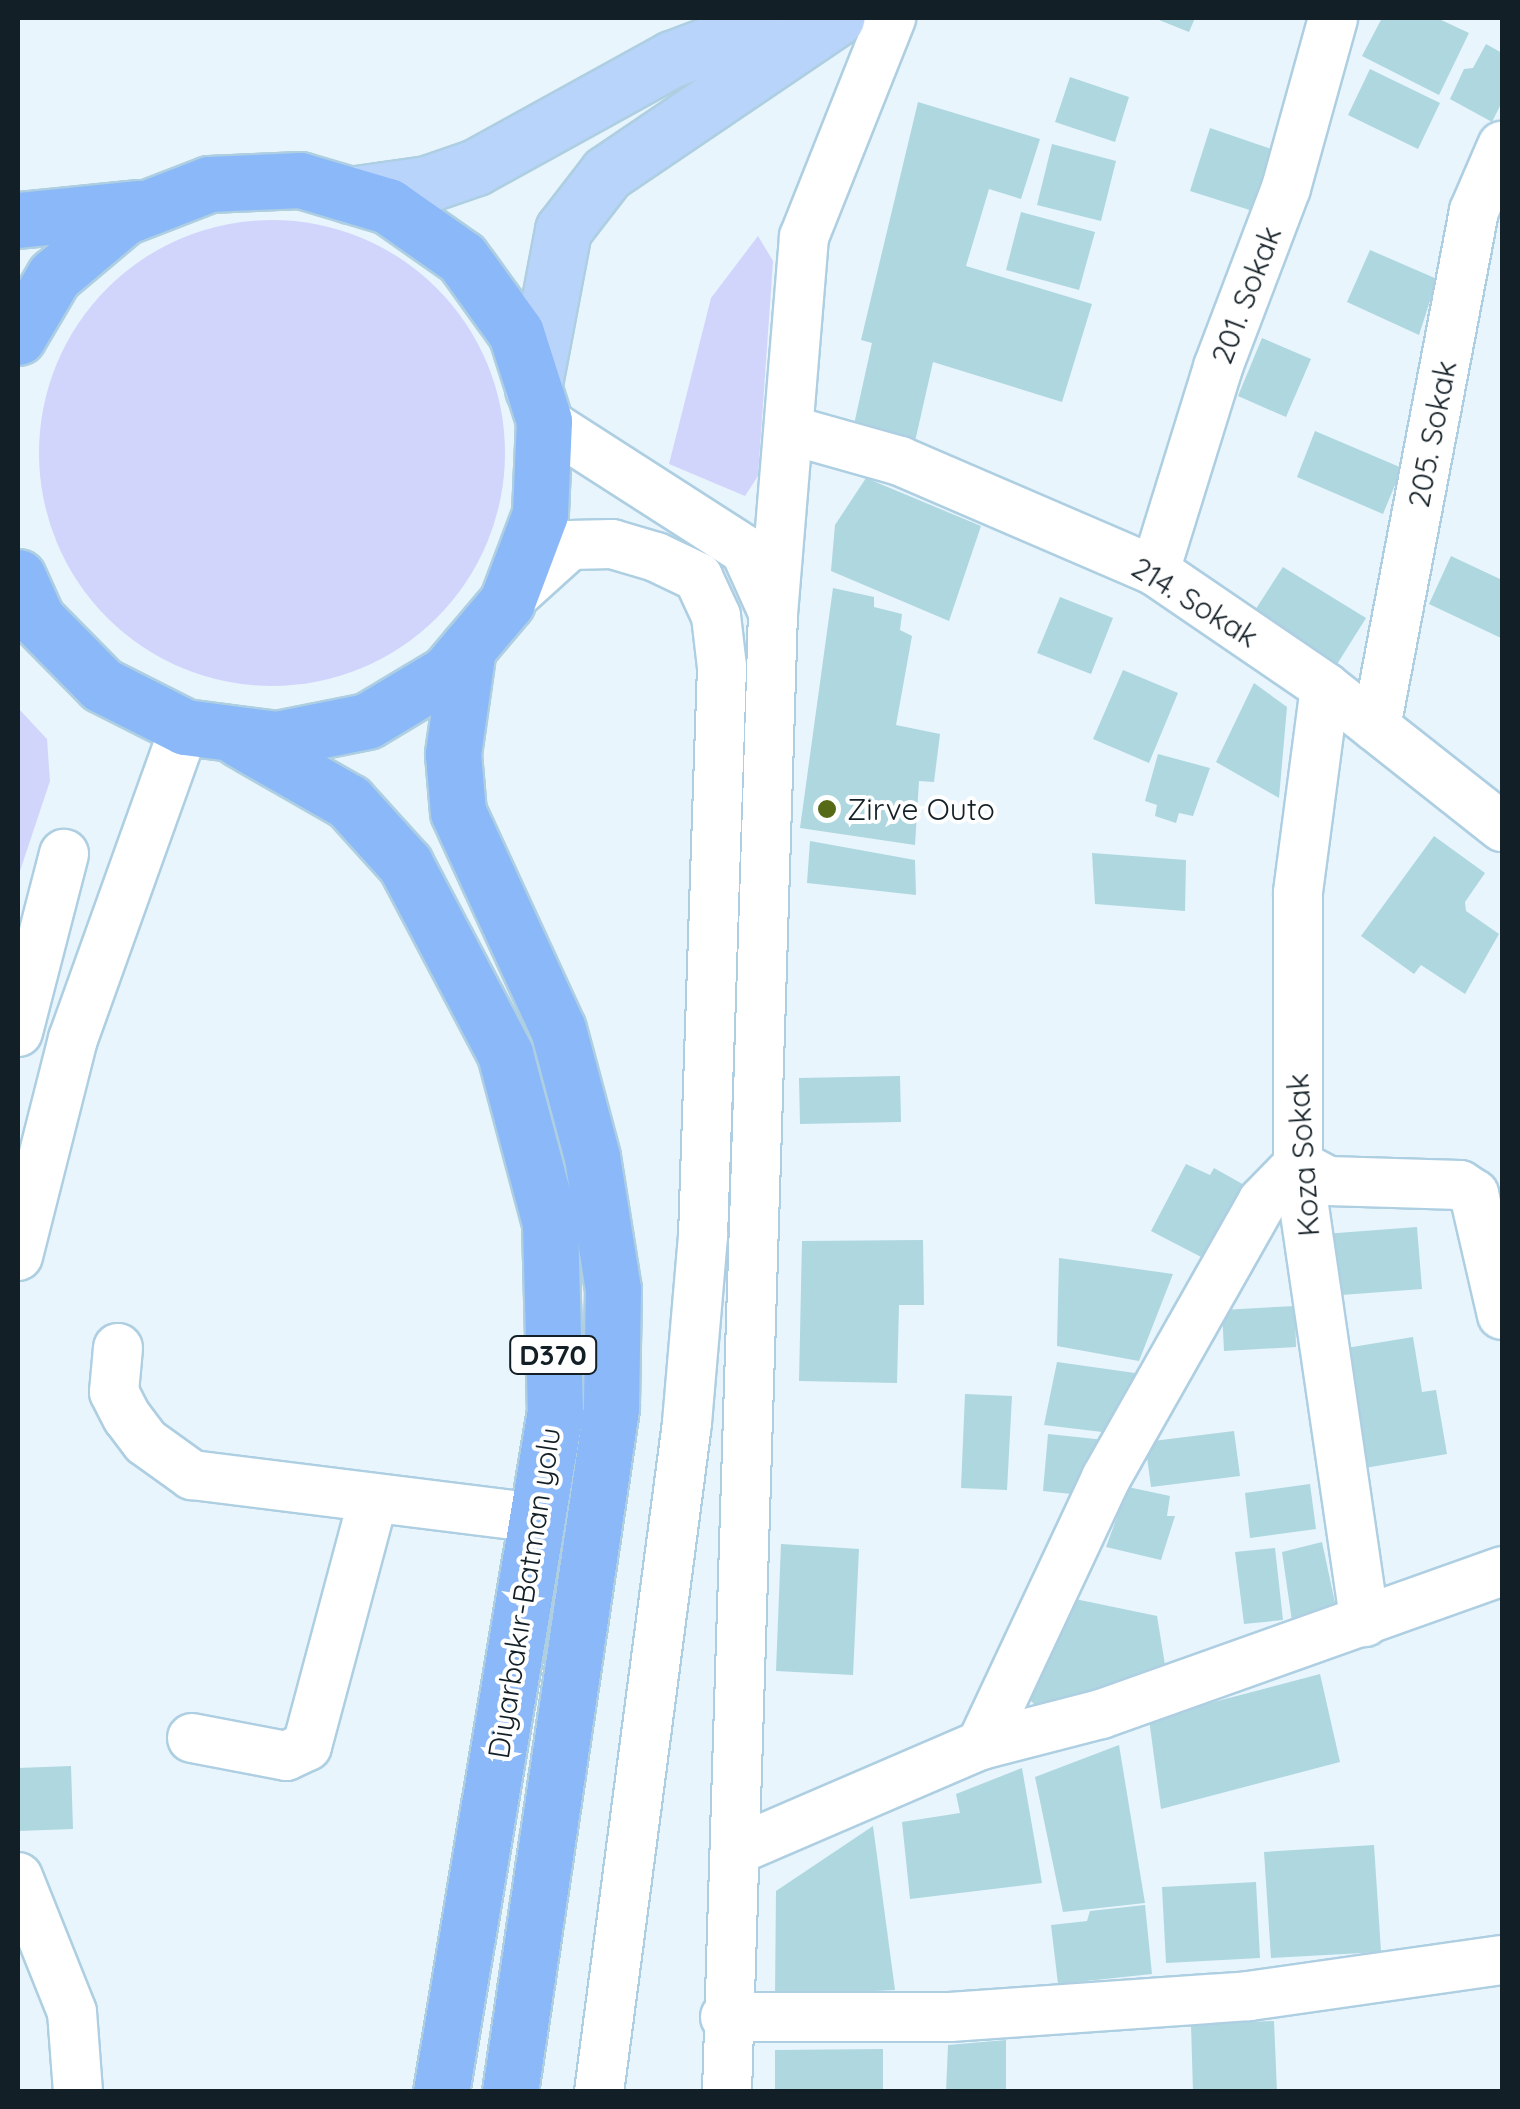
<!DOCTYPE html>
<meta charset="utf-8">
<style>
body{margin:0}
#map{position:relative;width:1520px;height:2109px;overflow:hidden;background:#e8f5fd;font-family:Quicksand,sans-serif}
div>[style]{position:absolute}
.green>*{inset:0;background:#d1d5fc}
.round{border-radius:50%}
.building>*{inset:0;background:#aed7e0}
.roads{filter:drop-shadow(2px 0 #aecfe2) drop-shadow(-2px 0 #aecfe2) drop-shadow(0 2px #aecfe2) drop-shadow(0 -2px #aecfe2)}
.minor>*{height:48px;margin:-24px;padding:0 24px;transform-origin:24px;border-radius:24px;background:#fff}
.major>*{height:55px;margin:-27.5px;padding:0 27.5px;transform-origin:27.5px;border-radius:27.5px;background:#b9d4fb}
.highway>*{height:55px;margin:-27.5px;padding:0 27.5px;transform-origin:27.5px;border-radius:27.5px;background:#8bb8f8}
.dots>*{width:28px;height:28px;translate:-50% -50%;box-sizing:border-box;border:5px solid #fff;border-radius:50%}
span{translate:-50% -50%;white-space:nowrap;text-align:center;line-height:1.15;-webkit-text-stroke:8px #fff;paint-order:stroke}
.shield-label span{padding:2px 8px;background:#fff;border:2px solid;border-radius:8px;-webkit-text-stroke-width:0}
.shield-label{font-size:28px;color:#131f26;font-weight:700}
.street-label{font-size:30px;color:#131f26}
.poi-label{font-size:30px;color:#131f26}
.left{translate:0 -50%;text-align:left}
.frame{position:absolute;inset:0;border:20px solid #131f26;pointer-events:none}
</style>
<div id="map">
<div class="green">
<div class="round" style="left:39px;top:220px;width:466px;height:466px"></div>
<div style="clip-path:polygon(758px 236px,773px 261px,758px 476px,745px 496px,669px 464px,711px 298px)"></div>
<div style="clip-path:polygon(18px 708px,47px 739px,50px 781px,18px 877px)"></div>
</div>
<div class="building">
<div style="clip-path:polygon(1154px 18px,1195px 18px,1189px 32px)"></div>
<div style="clip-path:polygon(1382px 18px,1437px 18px,1469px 33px,1439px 95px,1362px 56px)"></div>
<div style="clip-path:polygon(1486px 44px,1502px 53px,1502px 102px,1492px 122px,1450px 99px,1464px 69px,1473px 68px)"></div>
<div style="clip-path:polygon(1370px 69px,1440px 103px,1418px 149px,1348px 115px)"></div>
<div style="clip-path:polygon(1070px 77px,1129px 97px,1115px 142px,1055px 122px)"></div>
<div style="clip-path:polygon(918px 102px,1040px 139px,1021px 199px,989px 189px,966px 266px,1092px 304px,1062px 402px,933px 362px,914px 446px,853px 429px,872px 343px,861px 340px)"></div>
<div style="clip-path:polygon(1210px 128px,1280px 152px,1259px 213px,1190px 191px)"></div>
<div style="clip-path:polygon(1052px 144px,1116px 161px,1101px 221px,1037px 205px)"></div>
<div style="clip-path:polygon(1021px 212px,1095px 232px,1079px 290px,1006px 270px)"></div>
<div style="clip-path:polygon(1370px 250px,1437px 279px,1419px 335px,1347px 302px)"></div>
<div style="clip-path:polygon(1262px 338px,1311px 359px,1286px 417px,1238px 396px)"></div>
<div style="clip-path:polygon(1315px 431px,1402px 468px,1383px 514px,1297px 477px)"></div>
<div style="clip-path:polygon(866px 478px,981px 526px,949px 621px,831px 571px,835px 525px)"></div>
<div style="clip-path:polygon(1451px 556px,1502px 580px,1501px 638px,1429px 604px)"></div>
<div style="clip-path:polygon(1283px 567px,1366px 618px,1329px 677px,1248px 621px)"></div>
<div style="clip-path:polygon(833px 588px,874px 597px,874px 607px,902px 614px,900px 630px,912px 636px,896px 725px,940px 734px,934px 782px,919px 781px,915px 845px,800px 828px)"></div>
<div style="clip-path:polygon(1060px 597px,1113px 618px,1091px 674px,1037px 653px)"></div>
<div style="clip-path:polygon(1123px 670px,1178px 693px,1149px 763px,1093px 739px)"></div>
<div style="clip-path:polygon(1254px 683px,1287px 707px,1279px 798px,1216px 762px)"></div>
<div style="clip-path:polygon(1158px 754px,1210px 768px,1193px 816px,1179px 813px,1176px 823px,1155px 816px,1157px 805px,1145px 801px)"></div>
<div style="clip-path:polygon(1434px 836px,1485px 873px,1465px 902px,1466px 911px,1499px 934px,1465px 994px,1421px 965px,1414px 974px,1361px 936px)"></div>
<div style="clip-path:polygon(810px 841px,915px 860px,916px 895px,807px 883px)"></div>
<div style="clip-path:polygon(1092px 853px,1186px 860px,1185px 911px,1095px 904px)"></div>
<div style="clip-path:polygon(900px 1076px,901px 1122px,800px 1124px,799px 1078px)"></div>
<div style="clip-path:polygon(1186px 1164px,1210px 1175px,1214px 1168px,1246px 1186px,1205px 1259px,1151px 1231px)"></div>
<div style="clip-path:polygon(1417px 1227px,1422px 1289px,1328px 1296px,1324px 1234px)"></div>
<div style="clip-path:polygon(923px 1240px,924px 1305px,899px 1305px,897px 1383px,799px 1381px,802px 1241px)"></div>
<div style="clip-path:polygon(1059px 1258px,1173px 1274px,1139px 1361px,1057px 1346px)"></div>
<div style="clip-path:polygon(1295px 1306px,1296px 1347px,1224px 1351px,1222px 1310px)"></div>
<div style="clip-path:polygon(1413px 1337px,1422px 1392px,1436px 1390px,1447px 1454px,1353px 1470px,1334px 1350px)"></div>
<div style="clip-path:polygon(1057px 1362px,1142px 1374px,1119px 1434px,1044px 1425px)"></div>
<div style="clip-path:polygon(965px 1394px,1012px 1396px,1007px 1490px,961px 1488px)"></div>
<div style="clip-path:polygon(1234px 1431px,1240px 1476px,1151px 1487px,1145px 1442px)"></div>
<div style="clip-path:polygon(1048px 1434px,1105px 1440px,1091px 1496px,1043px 1491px)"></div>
<div style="clip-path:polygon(1310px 1484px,1316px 1529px,1250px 1538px,1245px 1493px)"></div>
<div style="clip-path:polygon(1128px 1487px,1170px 1496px,1167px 1516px,1175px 1516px,1161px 1560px,1106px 1547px)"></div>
<div style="clip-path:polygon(1322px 1542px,1337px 1612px,1292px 1621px,1282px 1552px)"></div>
<div style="clip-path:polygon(781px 1544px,859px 1549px,853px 1675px,776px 1671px)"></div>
<div style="clip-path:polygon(1275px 1548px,1283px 1620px,1244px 1624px,1235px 1552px)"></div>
<div style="clip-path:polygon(1075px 1599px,1157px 1616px,1166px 1671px,1044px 1714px,1028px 1698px)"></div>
<div style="clip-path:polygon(1320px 1674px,1340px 1762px,1161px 1809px,1149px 1719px)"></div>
<div style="clip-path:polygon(1119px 1745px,1145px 1903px,1063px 1912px,1035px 1777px)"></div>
<div style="clip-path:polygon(71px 1766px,73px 1829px,18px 1831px,18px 1768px)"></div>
<div style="clip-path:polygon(1022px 1768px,1042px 1883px,910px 1899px,902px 1822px,960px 1813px,956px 1794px)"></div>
<div style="clip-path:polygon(873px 1826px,895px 1990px,775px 1996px,776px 1891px)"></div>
<div style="clip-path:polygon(1374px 1845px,1381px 1952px,1271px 1958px,1264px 1852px)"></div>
<div style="clip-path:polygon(1256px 1882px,1260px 1958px,1166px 1963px,1162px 1887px)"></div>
<div style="clip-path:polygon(1145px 1905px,1152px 1974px,1058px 1984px,1051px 1925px,1087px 1921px,1090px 1911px)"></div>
<div style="clip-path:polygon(1274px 2021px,1277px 2092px,1193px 2092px,1191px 2024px)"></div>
<div style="clip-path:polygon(1006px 2040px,1006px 2092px,946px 2092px,948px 2045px)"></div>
<div style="clip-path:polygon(883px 2049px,883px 2092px,775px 2092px,775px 2050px)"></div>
</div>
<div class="roads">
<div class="minor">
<div style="left:544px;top:421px;width:239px;rotate:32.7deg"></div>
<div style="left:745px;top:550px;width:66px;rotate:65.8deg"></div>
<div style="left:790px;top:430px;width:114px;rotate:15.7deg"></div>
<div style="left:900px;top:461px;width:278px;rotate:23.3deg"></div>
<div style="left:1155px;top:571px;width:206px;rotate:34.3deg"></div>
<div style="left:1325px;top:687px;width:226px;rotate:38.3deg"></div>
<div style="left:1155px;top:571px;width:214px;rotate:-72.8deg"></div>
<div style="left:1218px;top:367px;width:191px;rotate:-69.2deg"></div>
<div style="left:1286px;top:188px;width:176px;rotate:-74.5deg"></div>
<div style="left:507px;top:602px;width:85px;rotate:-42.1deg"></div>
<div style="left:570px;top:545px;width:42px;rotate:-1.4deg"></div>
<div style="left:612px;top:544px;width:46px;rotate:16.5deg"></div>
<div style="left:656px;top:557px;width:47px;rotate:25.5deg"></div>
<div style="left:698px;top:577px;width:43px;rotate:65.2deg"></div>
<div style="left:716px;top:616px;width:51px;rotate:83.3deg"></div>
<div style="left:722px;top:667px;width:569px;rotate:91.91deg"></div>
<div style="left:703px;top:1236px;width:188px;rotate:94.9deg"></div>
<div style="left:687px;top:1423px;width:675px;rotate:97.49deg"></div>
<div style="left:1325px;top:687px;width:208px;rotate:97.5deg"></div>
<div style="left:1298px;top:893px;width:272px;rotate:90deg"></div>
<div style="left:1298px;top:1165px;width:462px;rotate:81.7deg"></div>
<div style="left:1376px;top:727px;width:525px;rotate:-79.25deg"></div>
<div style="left:1474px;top:211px;width:71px;rotate:-66.7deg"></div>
<div style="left:18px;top:1032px;width:184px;rotate:-75.5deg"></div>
<div style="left:18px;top:1256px;width:224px;rotate:-75.8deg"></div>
<div style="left:73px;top:1039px;width:331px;rotate:-70.3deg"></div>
<div style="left:118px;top:1348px;width:44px;rotate:95.2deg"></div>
<div style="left:114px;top:1392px;width:28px;rotate:63deg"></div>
<div style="left:127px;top:1417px;width:31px;rotate:53deg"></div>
<div style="left:146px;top:1442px;width:57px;rotate:35.7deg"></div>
<div style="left:192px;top:1475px;width:348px;rotate:7.1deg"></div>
<div style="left:192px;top:1738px;width:96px;rotate:10.8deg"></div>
<div style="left:286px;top:1756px;width:23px;rotate:-25deg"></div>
<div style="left:307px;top:1746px;width:256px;rotate:-75deg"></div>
<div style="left:981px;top:1745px;width:295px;rotate:-64.9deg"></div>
<div style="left:1106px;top:1478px;width:317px;rotate:-60.5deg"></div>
<div style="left:1262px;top:1202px;width:52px;rotate:-45.8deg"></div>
<div style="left:1298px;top:1165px;width:34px;rotate:28deg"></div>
<div style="left:1328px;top:1181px;width:132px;rotate:1.7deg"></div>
<div style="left:1460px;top:1185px;width:17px;rotate:33deg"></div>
<div style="left:1474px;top:1194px;width:124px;rotate:77deg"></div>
<div style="left:739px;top:1849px;width:263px;rotate:-23.3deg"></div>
<div style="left:981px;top:1745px;width:124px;rotate:-14.5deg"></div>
<div style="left:1101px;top:1714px;width:426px;rotate:-19.6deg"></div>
<div style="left:18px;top:1877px;width:145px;rotate:68.2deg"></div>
<div style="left:72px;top:2012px;width:80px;rotate:85.7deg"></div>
<div style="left:725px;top:2017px;width:225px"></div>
<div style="left:950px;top:2017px;width:300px;rotate:-4deg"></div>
<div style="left:1249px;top:1996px;width:256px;rotate:-8.1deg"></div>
<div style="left:727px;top:2092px;width:1479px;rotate:-88.22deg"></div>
<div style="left:773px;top:614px;width:378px;rotate:-85.3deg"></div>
<div style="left:804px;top:237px;width:236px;rotate:-68.3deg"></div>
</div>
<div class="major">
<div style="left:350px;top:195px;width:78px;rotate:-8.1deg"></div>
<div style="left:427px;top:184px;width:52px;rotate:-19.1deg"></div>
<div style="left:476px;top:167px;width:224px;rotate:-28.9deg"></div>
<div style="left:672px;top:59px;width:116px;rotate:-20.8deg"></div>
<div style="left:533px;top:389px;width:162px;rotate:-79.3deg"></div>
<div style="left:563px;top:230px;width:72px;rotate:-52.3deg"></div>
<div style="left:607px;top:173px;width:277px;rotate:-34.1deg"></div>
</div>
<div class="highway">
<div style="left:18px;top:220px;width:122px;rotate:-5.7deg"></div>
<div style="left:18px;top:337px;width:71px;rotate:-59.5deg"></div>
<div style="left:54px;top:276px;width:92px;rotate:-40.1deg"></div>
<div style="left:124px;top:217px;width:91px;rotate:-21.2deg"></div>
<div style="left:209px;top:184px;width:91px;rotate:-2.5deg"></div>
<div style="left:300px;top:180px;width:92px;rotate:16.5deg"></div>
<div style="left:388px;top:206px;width:90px;rotate:35.1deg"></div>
<div style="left:462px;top:258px;width:92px;rotate:54.2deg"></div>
<div style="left:516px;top:333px;width:92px;rotate:72.3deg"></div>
<div style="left:544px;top:421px;width:93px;rotate:92.5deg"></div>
<div style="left:540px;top:514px;width:94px;rotate:110.6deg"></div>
<div style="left:507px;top:602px;width:93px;rotate:130.2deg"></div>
<div style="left:447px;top:673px;width:93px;rotate:149deg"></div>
<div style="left:367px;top:721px;width:92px;rotate:168.7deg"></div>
<div style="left:277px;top:739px;width:93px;rotate:-172.6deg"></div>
<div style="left:185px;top:727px;width:93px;rotate:-153.2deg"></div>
<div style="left:102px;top:685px;width:93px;rotate:-134.6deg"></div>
<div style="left:37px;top:619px;width:46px;rotate:-114.3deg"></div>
<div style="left:468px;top:648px;width:107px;rotate:98.1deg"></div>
<div style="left:453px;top:754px;width:58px;rotate:85.1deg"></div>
<div style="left:458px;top:812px;width:239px;rotate:65.3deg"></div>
<div style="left:558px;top:1029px;width:132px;rotate:75.1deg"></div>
<div style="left:592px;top:1157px;width:134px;rotate:81deg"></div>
<div style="left:613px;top:1289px;width:119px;rotate:91deg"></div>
<div style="left:611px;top:1408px;width:691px;rotate:98.4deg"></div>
<div style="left:239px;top:739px;width:127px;rotate:29.8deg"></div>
<div style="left:349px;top:802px;width:84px;rotate:47.9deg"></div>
<div style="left:405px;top:864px;width:215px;rotate:62.2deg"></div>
<div style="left:505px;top:1054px;width:175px;rotate:75.1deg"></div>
<div style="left:550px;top:1223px;width:188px;rotate:88.5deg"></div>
<div style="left:555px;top:1411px;width:690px;rotate:99.5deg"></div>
</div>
</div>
<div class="dots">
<div style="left:827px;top:809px;background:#556916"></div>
</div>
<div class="shield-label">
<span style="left:553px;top:1355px">D370</span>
</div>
<div class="street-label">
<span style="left:1246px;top:295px;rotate:-69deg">201. Sokak</span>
<span style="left:1432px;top:434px;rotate:-79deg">205. Sokak</span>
<span style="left:1195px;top:602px;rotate:32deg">214. Sokak</span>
<span style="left:1303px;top:1155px;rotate:-94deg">Koza Sokak</span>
<span style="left:524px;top:1593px;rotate:-81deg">Diyarbakır-Batman yolu</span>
</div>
<div class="poi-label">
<span class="left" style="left:847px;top:809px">Zirve Outo</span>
</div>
<div class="frame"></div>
</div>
